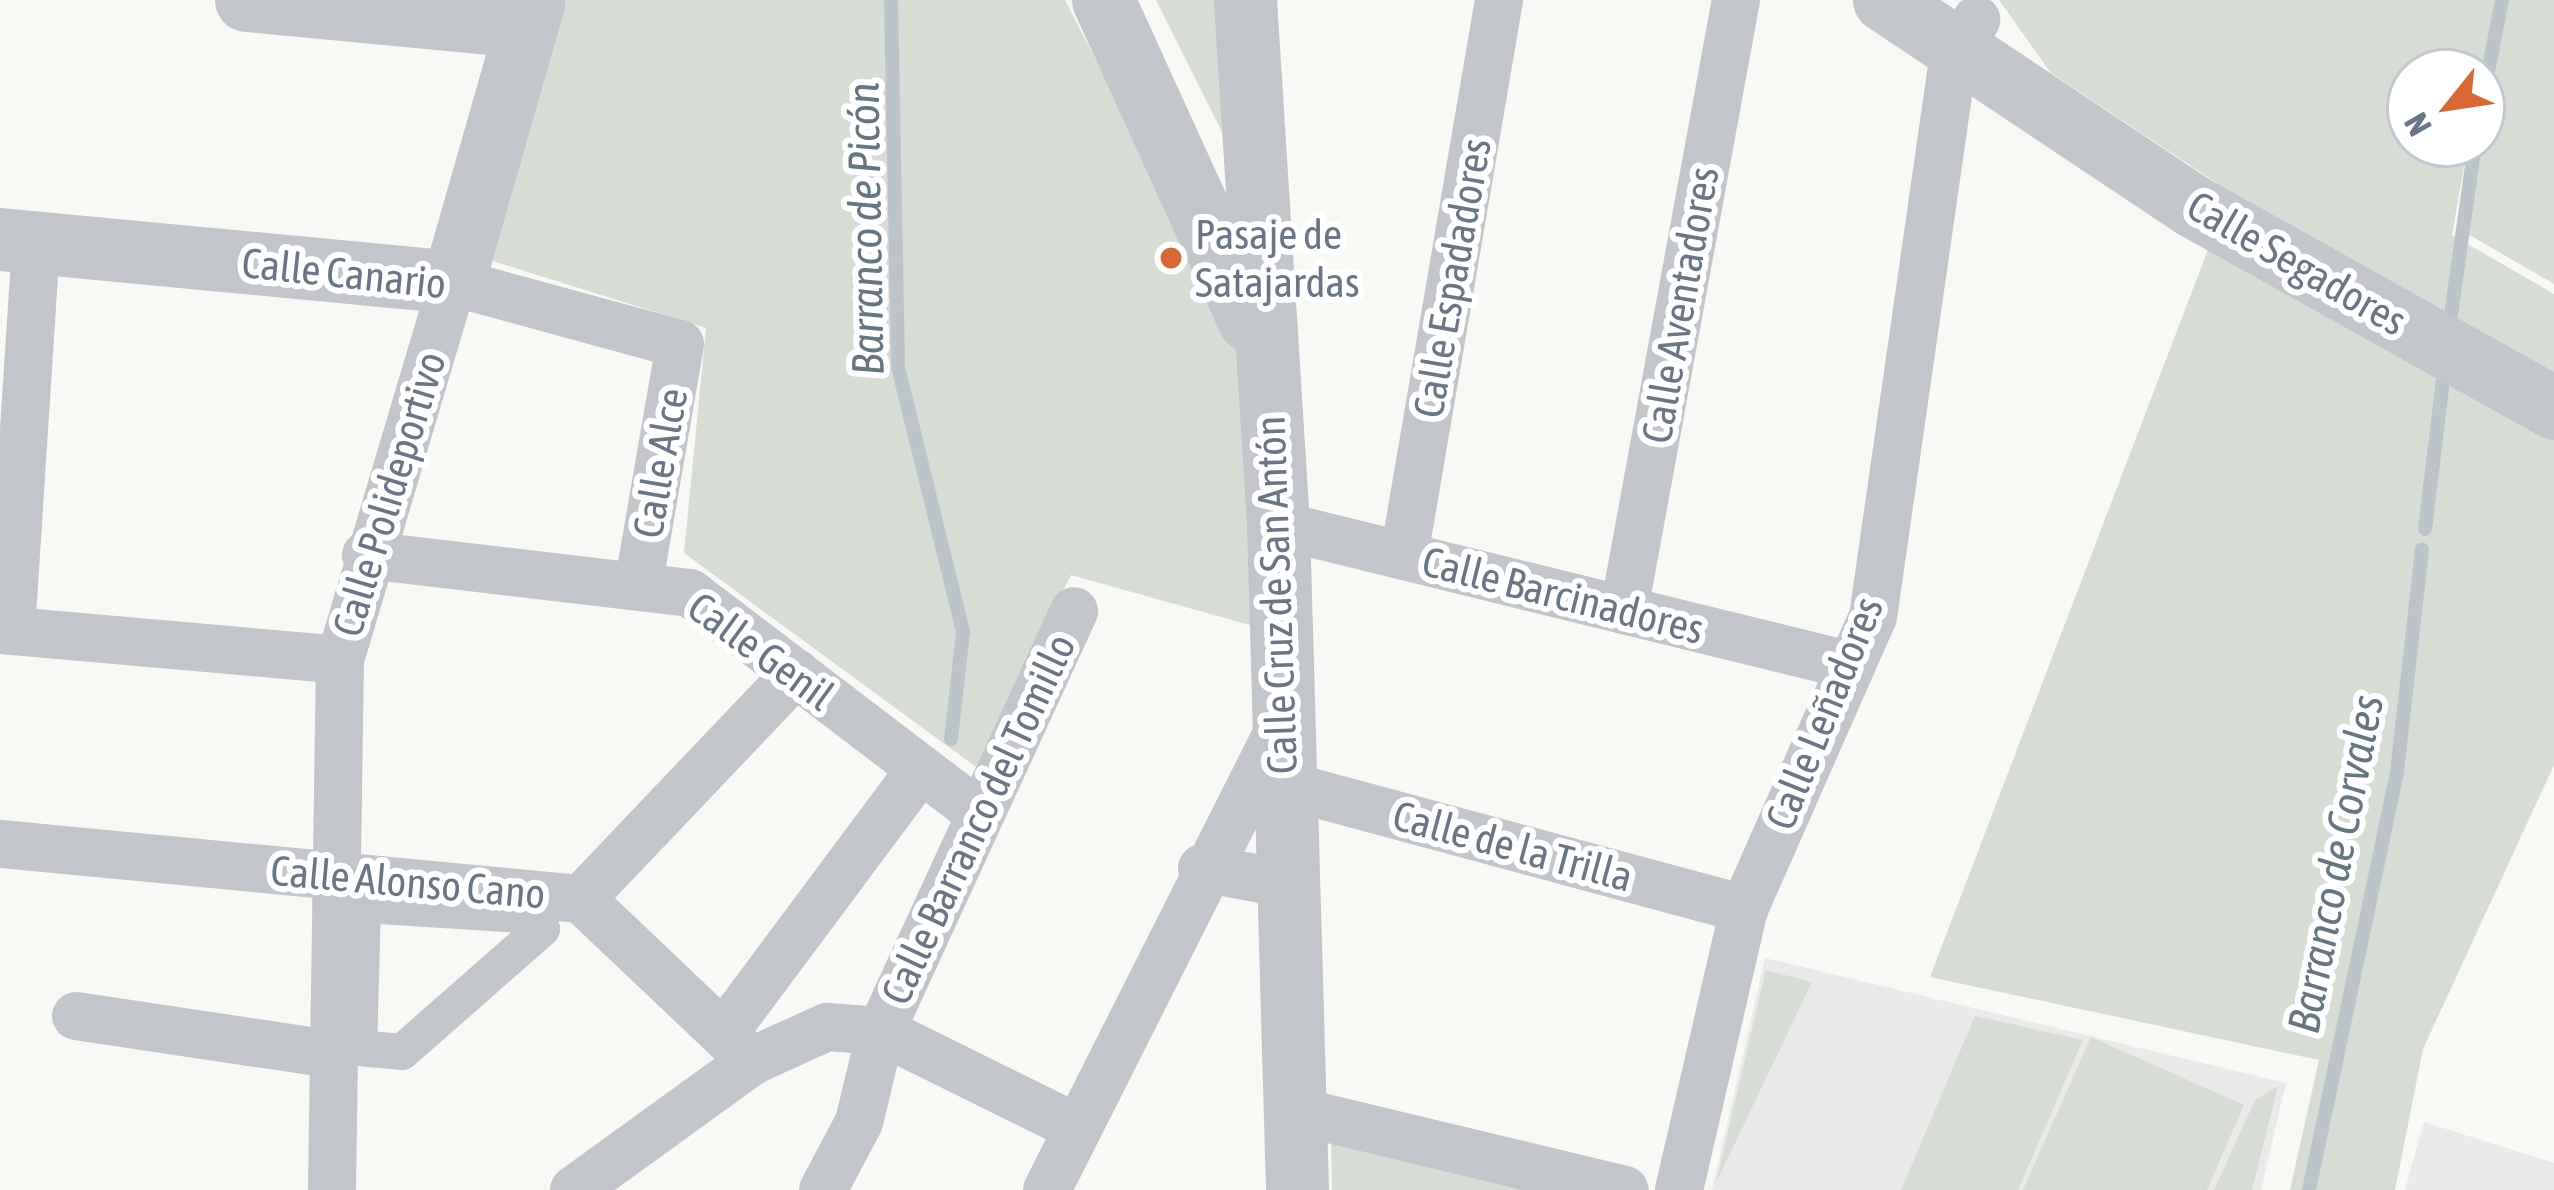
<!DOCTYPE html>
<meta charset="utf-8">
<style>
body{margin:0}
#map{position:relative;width:2554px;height:1190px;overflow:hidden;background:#f8f8f5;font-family:"Asap Condensed",sans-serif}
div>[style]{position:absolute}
.built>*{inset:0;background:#e9eae9}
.green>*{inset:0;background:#d7ddd5}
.stream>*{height:14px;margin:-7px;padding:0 7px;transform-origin:7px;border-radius:7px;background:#bbc4c9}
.pedestrian>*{height:36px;margin:-18px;padding:0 18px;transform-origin:18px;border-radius:18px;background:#c2c5c9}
.minor>*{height:48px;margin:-24px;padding:0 24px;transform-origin:24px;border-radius:24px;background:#c2c5c9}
.tertiary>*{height:63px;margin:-31.5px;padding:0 31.5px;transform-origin:31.5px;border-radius:31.5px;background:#c2c5c9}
.dots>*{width:33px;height:33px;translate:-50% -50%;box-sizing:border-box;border:6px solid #fff;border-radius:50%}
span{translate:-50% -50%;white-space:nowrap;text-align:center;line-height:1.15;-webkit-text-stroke:12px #fff;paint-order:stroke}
.poi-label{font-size:42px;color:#697685}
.left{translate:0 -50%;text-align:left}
.street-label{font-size:42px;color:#697685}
.water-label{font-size:45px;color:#647780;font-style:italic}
.north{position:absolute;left:2386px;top:48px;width:120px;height:120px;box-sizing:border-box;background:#fff;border:3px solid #c3c8ce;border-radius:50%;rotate:240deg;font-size:33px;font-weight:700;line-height:48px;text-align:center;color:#697685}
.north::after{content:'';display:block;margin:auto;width:42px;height:54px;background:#d96834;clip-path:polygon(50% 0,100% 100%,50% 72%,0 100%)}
</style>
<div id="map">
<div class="built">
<div style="clip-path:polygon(1765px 958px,2286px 1083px,2261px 1190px,1712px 1190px)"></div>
<div style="clip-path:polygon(2424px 1122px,2554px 1163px,2554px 1190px,2405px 1190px)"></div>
</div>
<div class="green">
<div style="clip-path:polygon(567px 0,1065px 0,1241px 343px,1264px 629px,1071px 575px,976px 767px,684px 553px,706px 328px,483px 258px)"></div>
<div style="clip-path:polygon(1156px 0,1225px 0,1224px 136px)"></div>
<div style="clip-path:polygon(1999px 0,2495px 0,2482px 72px,2410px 72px,2410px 144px,2468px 144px,2452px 235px,2554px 294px,2554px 765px,2423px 1049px,2395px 1190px,2290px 1190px,2319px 1060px,1930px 977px,2230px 192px,2051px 73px)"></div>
<div style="clip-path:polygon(2508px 0,2554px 0,2554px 284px,2461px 230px)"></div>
<div style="clip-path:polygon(1766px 970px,1812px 982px,1716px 1183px)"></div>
<div style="clip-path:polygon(1975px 1016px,2083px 1040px,2018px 1190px,1901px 1190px)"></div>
<div style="clip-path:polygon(2091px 1037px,2244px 1105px,2207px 1190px,2023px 1190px)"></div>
<div style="clip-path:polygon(2278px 1086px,2252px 1190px,2214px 1190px,2255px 1100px)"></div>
<div style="clip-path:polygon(1331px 1141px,1550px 1190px,1332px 1190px)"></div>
</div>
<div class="stream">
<div style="left:891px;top:0;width:367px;rotate:88.9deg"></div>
<div style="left:898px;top:367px;width:273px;rotate:76.2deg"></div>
<div style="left:963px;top:632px;width:108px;rotate:96.4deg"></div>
<div style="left:2482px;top:103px;width:105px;rotate:-79deg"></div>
<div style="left:2449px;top:329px;width:187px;rotate:-82deg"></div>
<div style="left:2425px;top:529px;width:167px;rotate:-83.1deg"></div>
<div style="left:2309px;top:1190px;width:427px;rotate:-78.1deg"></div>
<div style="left:2397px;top:772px;width:224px;rotate:-83.6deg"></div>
</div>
<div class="pedestrian">
<div style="left:363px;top:905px;width:173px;rotate:3.6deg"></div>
<div style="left:536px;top:916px;width:14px;rotate:65deg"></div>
<div style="left:542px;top:929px;width:186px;rotate:138.7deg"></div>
<div style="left:402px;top:1052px;width:43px;rotate:-174.7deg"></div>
<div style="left:359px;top:1048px;width:143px;rotate:-88.4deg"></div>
</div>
<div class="minor">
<div style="left:1278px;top:525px;width:587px;rotate:13.8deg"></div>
<div style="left:366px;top:555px;width:326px;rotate:6.7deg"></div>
<div style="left:690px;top:593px;width:365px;rotate:37.3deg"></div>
<div style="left:1404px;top:556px;width:564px;rotate:-80.3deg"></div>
<div style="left:1624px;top:610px;width:620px;rotate:-79.6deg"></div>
<div style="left:0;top:630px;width:341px;rotate:5deg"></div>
<div style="left:11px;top:631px;width:388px;rotate:-86.3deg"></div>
<div style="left:1281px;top:784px;width:480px;rotate:15.1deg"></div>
<div style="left:0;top:844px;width:584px;rotate:5.41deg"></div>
<div style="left:581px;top:899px;width:236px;rotate:43.5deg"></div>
<div style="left:1202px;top:868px;width:81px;rotate:10.6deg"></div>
<div style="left:581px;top:899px;width:312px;rotate:-46.4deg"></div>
<div style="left:76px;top:1016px;width:263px;rotate:8.5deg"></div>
<div style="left:724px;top:1033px;width:329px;rotate:-53.3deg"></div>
<div style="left:1292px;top:1110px;width:342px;rotate:13.5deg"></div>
<div style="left:332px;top:1190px;width:530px;rotate:-89.14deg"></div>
<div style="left:340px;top:660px;width:395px;rotate:-73.4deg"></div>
<div style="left:453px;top:282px;width:235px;rotate:15.3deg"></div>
<div style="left:680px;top:344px;width:242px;rotate:99.8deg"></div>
<div style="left:574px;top:1190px;width:220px;rotate:-35.9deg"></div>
<div style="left:752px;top:1061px;width:82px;rotate:-24.4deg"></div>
<div style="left:827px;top:1027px;width:54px;rotate:4.2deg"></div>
<div style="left:881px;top:1031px;width:219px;rotate:26.3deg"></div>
<div style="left:823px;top:1190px;width:77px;rotate:-62.1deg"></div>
<div style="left:859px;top:1122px;width:94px;rotate:-76.4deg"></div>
<div style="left:881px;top:1031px;width:462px;rotate:-65.3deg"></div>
<div style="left:1047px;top:1190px;width:522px;rotate:-63.24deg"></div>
<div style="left:1679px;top:1190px;width:288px;rotate:-77deg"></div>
<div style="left:1744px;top:909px;width:319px;rotate:-66.2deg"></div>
<div style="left:1873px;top:617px;width:570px;rotate:-81.83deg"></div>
<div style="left:1954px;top:53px;width:40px;rotate:-56deg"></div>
</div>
<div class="tertiary">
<div style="left:246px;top:0;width:275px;rotate:5.4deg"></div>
<div style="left:1103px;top:0;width:352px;rotate:65.5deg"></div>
<div style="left:1245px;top:0;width:526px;rotate:86.4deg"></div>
<div style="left:1278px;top:525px;width:665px;rotate:88.36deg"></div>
<div style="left:1884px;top:0;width:371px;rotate:33.7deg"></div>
<div style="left:2193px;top:206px;width:414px;rotate:29.2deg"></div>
<div style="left:0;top:239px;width:455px;rotate:5.4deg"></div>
<div style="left:453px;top:282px;width:293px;rotate:-74deg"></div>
</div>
<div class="dots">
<div style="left:1171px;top:258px;background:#d96834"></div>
</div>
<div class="poi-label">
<span class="left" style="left:1195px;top:258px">Pasaje de<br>Satajardas</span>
</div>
<div class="street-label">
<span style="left:2297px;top:263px;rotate:30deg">Calle Segadores</span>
<span style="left:344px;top:273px;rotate:6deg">Calle Canario</span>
<span style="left:1452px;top:278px;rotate:-80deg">Calle Espadadores</span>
<span style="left:1680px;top:305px;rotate:-80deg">Calle Aventadores</span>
<span style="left:660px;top:463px;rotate:-80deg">Calle Alce</span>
<span style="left:389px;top:494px;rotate:-73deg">Calle Polideportivo</span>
<span style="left:1276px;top:595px;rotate:-92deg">Calle Cruz de San Antón</span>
<span style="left:1563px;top:595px;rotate:14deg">Calle Barcinadores</span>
<span style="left:761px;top:651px;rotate:36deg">Calle Genil</span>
<span style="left:1824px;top:713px;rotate:-68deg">Calle Leñadores</span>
<span style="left:978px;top:819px;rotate:-65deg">Calle Barranco del Tomillo</span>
<span style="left:1513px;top:846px;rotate:15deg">Calle de la Trilla</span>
<span style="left:408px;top:882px;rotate:5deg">Calle Alonso Cano</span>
</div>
<div class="water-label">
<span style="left:866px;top:229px;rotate:-91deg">Barranco de Picón</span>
<span style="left:2336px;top:864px;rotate:-79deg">Barranco de Corvales</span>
</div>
<div class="north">N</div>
</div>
